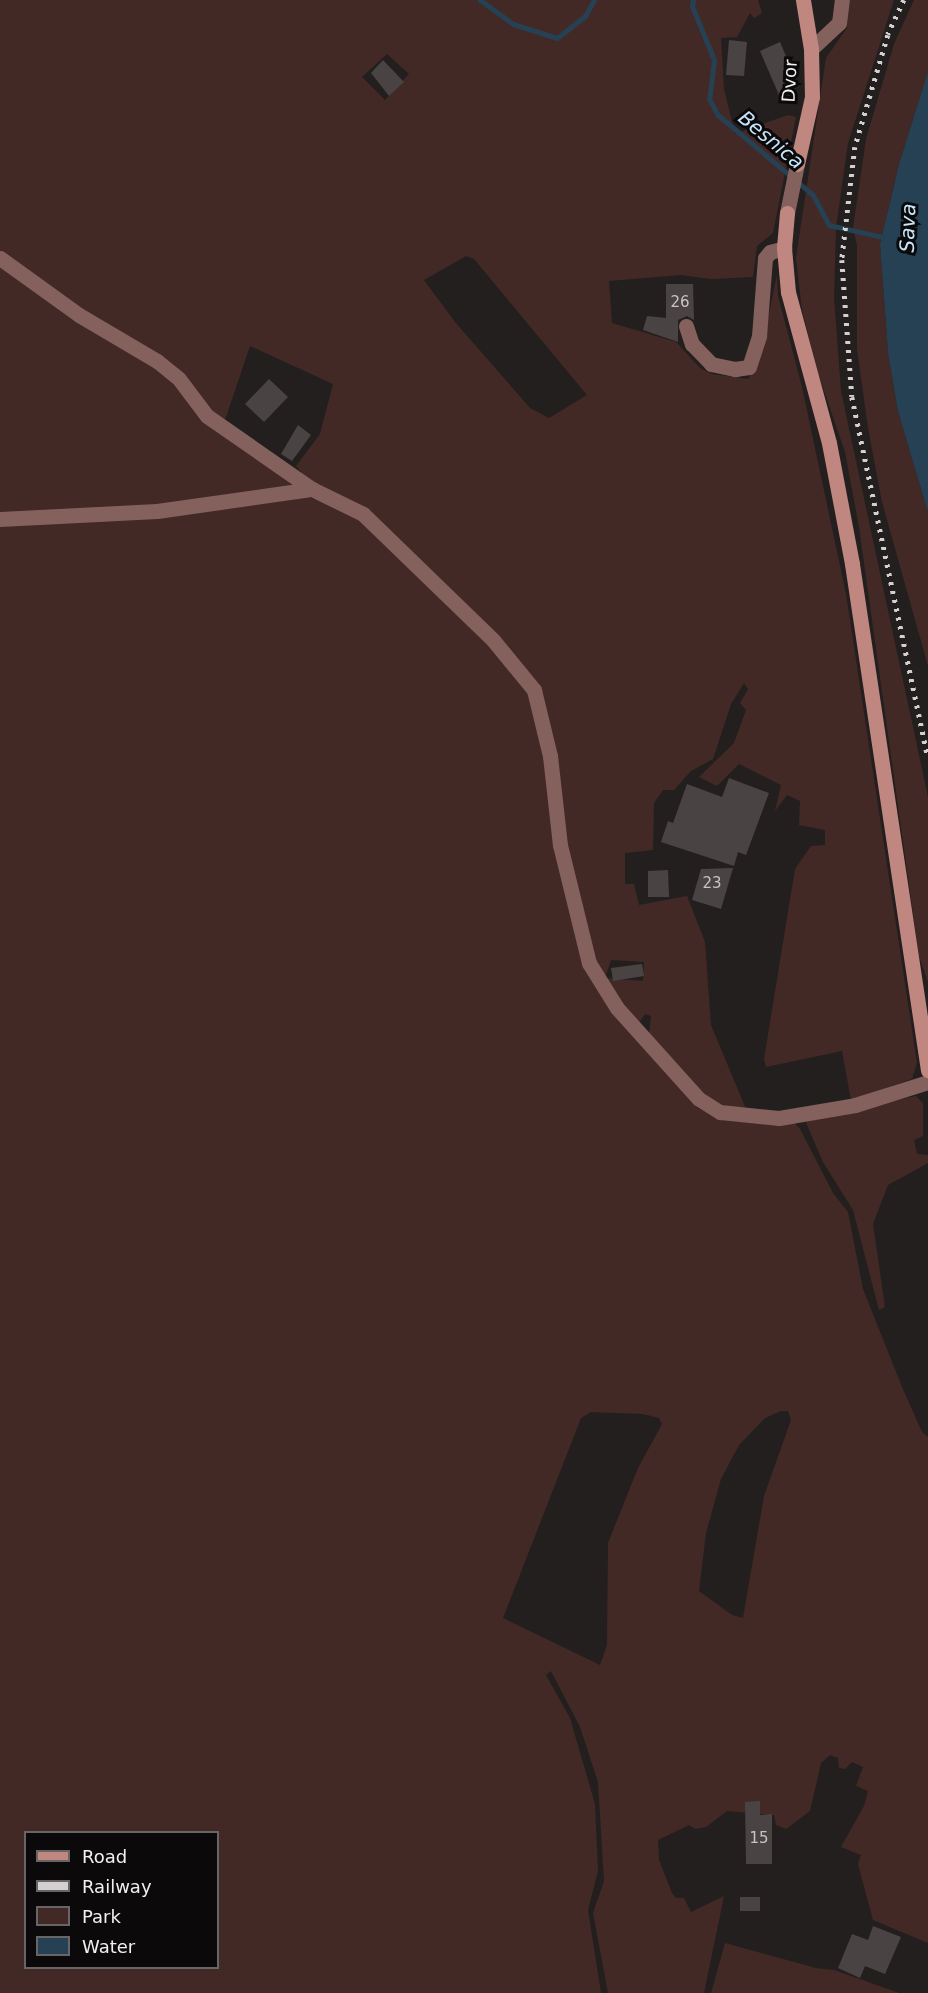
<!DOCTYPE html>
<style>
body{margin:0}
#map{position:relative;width:928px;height:1993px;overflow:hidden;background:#231f1e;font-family:"DejaVu Sans",sans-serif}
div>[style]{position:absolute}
.green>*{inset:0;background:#432926}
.water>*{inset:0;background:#254153}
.stream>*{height:5px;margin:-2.5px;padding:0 2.5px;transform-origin:2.5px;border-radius:2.5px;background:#254153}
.building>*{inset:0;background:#494443}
.street>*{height:15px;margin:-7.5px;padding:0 7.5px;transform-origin:7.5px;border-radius:7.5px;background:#85615d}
.secondary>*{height:15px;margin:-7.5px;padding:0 7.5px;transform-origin:7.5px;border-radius:7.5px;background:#c08680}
.rail>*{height:4.5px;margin-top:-2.25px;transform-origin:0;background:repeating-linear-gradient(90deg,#d3d0cf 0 3px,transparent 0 9px)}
span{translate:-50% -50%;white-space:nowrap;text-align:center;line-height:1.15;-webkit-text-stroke:6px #0b0909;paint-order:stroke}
.number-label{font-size:15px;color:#c8c4c3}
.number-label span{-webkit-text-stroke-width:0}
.street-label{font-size:18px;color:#f2efee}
.water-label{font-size:20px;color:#c5e6fc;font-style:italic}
.legend{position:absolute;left:24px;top:1831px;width:195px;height:138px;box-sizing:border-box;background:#0b0909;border:2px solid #676565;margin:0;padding:8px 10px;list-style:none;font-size:18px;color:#f2efee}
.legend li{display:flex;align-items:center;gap:12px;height:30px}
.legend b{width:30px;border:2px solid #676565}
</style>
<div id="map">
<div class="green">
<div style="clip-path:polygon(evenodd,0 0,758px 0,762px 13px,754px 18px,750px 13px,737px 37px,721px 38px,724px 89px,735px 134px,788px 115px,796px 117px,773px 233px,757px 246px,753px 277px,711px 279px,681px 275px,609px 281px,612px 323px,676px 342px,700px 368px,712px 374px,748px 379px,759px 362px,777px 275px,778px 296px,802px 387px,846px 594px,917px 1063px,912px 1079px,851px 1100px,842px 1051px,766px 1067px,764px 1059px,795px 869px,811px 846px,825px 845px,825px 830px,799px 825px,800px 801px,787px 795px,775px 811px,781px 785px,739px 764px,717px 786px,699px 777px,734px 743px,746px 710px,740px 703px,748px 689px,744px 683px,731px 704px,713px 759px,691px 771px,674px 790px,663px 790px,654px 803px,653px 850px,625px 853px,625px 884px,634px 884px,639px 905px,687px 896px,705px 942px,711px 1025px,746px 1109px,734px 1110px,699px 1093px,649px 1033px,651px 1016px,645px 1014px,638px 1024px,648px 1049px,696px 1107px,723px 1120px,761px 1124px,794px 1122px,800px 1129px,833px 1193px,848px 1212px,863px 1289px,902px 1387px,922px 1432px,928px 1437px,928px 1943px,873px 1920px,858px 1864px,861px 1855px,841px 1847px,864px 1806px,868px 1791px,856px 1786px,863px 1767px,852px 1762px,845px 1769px,839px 1768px,838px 1758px,830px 1755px,821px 1763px,810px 1811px,786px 1829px,776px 1825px,774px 1815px,727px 1811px,706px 1827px,695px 1829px,689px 1825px,658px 1840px,659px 1860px,672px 1893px,676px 1898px,684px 1898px,691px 1912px,724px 1896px,704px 1993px,608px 1993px,593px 1913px,604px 1881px,598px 1782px,580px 1727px,551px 1671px,546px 1675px,570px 1718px,595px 1804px,598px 1871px,588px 1910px,601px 1993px,0 1993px,0 263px,136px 353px,307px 497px,327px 502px,296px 466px,320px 434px,333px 384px,250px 346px,225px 420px,210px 412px,202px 399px,0 253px,0 0,387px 54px,409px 74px,385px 100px,362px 77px,387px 54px,0 0,466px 256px,474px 259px,587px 395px,549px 418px,530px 408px,455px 322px,424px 280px,466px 256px,0 0,611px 960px,644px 962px,643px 981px,605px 978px,611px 960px,0 0,781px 1411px,788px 1411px,791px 1420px,764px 1496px,743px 1618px,732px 1615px,699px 1591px,706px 1533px,721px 1479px,739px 1445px,765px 1418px,781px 1411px,0 0,591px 1412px,643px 1414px,659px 1418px,662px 1424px,638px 1468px,608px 1543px,607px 1645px,600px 1665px,503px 1618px,581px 1418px,591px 1412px,0 0,26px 1832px,218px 1832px,218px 1968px,26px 1968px,26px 1832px)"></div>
<div style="clip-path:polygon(847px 0,894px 0,848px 143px,836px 228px,834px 298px,841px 391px,928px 797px,928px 982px,919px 956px,859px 527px,845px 452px,818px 373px,802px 310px,796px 258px,826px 58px,847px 28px)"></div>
<div style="clip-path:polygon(914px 0,928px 0,928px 71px,899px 164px,880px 244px,888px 353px,898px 412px,928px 512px,928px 666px,882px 502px,868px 428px,857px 349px,857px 245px,853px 228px,866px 139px,894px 44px)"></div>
<div style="clip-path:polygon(916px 1096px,923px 1103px,923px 1136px,914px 1140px,917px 1154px,928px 1155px,928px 1163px,888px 1185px,873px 1224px,885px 1307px,879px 1310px,853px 1210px,823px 1162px,805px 1120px)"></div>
<div style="clip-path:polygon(725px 1943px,816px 1968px,834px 1970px,899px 1993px,711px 1993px)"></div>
</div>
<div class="water">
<div style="clip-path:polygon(928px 71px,928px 512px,898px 412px,888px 353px,880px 244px,899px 164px)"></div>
</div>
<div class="stream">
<div style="left:480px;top:0;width:41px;rotate:36deg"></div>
<div style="left:513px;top:24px;width:46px;rotate:17.7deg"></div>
<div style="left:557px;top:38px;width:36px;rotate:-38deg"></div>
<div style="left:585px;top:16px;width:18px;rotate:-61deg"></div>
<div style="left:693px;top:0;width:6px;rotate:99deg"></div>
<div style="left:692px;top:6px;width:58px;rotate:67.8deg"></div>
<div style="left:714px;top:60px;width:39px;rotate:97deg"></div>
<div style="left:709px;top:99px;width:18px;rotate:61deg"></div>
<div style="left:718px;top:115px;width:124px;rotate:40.1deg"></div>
<div style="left:813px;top:195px;width:34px;rotate:62deg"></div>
<div style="left:829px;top:225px;width:59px;rotate:12.6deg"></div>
</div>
<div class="building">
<div style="clip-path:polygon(729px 40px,747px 42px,744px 76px,726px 75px)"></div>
<div style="clip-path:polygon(780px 42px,799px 87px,779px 95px,760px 51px)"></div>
<div style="clip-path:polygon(383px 60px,404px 82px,389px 96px,371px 73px)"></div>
<div style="clip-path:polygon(666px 284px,693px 284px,694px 320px,687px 316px,678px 320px,678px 342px,643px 330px,647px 316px,666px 318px)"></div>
<div style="clip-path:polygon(269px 379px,288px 397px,264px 422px,245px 404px)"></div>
<div style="clip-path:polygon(298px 425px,311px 435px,292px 461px,281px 454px)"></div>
<div style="clip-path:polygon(729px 778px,769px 793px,746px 855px,738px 852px,734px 866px,661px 842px,668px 821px,673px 823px,687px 784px,722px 797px)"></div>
<div style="clip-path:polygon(733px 868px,721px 909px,692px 900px,701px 869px)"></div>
<div style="clip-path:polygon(668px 870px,669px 897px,648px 897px,648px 871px)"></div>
<div style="clip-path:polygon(642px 964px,644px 976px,613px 981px,611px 968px)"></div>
<div style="clip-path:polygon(760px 1801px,760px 1815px,772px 1814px,772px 1864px,746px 1864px,745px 1802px)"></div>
<div style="clip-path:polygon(740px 1897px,760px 1897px,760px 1911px,740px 1911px)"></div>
<div style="clip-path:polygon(873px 1926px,901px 1937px,885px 1974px,865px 1966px,860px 1978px,838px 1968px,852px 1934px,868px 1940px)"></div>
</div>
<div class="street">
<div style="left:811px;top:49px;width:38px;rotate:-43deg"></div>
<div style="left:839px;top:23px;width:23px;rotate:-83deg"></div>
<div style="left:787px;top:213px;width:50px;rotate:-78.5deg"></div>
<div style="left:0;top:258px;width:97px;rotate:35.8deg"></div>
<div style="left:79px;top:315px;width:91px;rotate:30.5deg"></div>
<div style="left:157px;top:361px;width:28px;rotate:39deg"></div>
<div style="left:179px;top:379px;width:46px;rotate:52.9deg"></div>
<div style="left:207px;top:416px;width:128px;rotate:34.8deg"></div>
<div style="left:312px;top:489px;width:57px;rotate:26.1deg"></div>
<div style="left:363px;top:514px;width:181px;rotate:44.1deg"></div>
<div style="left:493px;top:640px;width:65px;rotate:50.6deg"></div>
<div style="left:534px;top:690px;width:68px;rotate:76.4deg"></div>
<div style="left:550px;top:756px;width:90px;rotate:83.6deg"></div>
<div style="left:560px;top:845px;width:122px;rotate:76.2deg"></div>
<div style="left:589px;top:963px;width:53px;rotate:58.1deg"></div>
<div style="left:617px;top:1008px;width:122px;rotate:48deg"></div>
<div style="left:699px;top:1099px;width:25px;rotate:32deg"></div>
<div style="left:720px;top:1112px;width:59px;rotate:5.8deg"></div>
<div style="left:779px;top:1118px;width:77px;rotate:-9.7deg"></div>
<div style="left:855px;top:1105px;width:77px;rotate:-17.5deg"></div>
<div style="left:686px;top:326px;width:19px;rotate:72deg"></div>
<div style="left:692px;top:344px;width:28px;rotate:46deg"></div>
<div style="left:711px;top:364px;width:25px;rotate:12deg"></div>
<div style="left:735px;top:369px;width:14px;rotate:-8deg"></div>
<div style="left:749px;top:367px;width:33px;rotate:-72deg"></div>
<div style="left:759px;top:336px;width:78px;rotate:-85.6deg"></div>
<div style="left:765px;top:258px;width:8px;rotate:-50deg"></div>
<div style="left:770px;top:252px;width:15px;rotate:-16deg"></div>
<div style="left:0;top:519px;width:157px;rotate:-2.9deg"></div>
<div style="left:157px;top:511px;width:157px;rotate:-8.1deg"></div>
</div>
<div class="secondary">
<div style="left:797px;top:164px;width:69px;rotate:-77.4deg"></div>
<div style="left:812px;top:97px;width:48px;rotate:-91.2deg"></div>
<div style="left:811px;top:49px;width:50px;rotate:-99.3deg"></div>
<div style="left:787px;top:213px;width:35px;rotate:95deg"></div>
<div style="left:784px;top:248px;width:44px;rotate:84.8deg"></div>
<div style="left:788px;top:292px;width:156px;rotate:74.8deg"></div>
<div style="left:829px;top:443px;width:123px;rotate:79.2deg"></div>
<div style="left:852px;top:564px;width:512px;rotate:81.46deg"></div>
</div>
<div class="rail">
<div style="left:904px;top:0;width:38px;rotate:115deg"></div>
<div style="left:888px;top:35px;width:117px;rotate:106.4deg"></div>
<div style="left:855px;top:147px;width:114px;rotate:96.6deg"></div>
<div style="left:842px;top:260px;width:137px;rotate:85.8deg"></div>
<div style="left:852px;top:397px;width:368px;rotate:78.1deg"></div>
</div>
<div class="number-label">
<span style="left:680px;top:303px">26</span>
<span style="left:712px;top:884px">23</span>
<span style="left:759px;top:1839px">15</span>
</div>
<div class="street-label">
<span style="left:790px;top:81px;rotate:-87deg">Dvor</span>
</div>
<div class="water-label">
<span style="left:771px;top:140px;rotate:40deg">Besnica</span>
<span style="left:908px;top:228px;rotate:-88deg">Sava</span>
</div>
<ul class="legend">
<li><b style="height:8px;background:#c08680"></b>Road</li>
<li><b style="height:8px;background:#d3d0cf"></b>Railway</li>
<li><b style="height:16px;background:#432926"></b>Park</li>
<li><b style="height:16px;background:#254153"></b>Water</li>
</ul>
</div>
